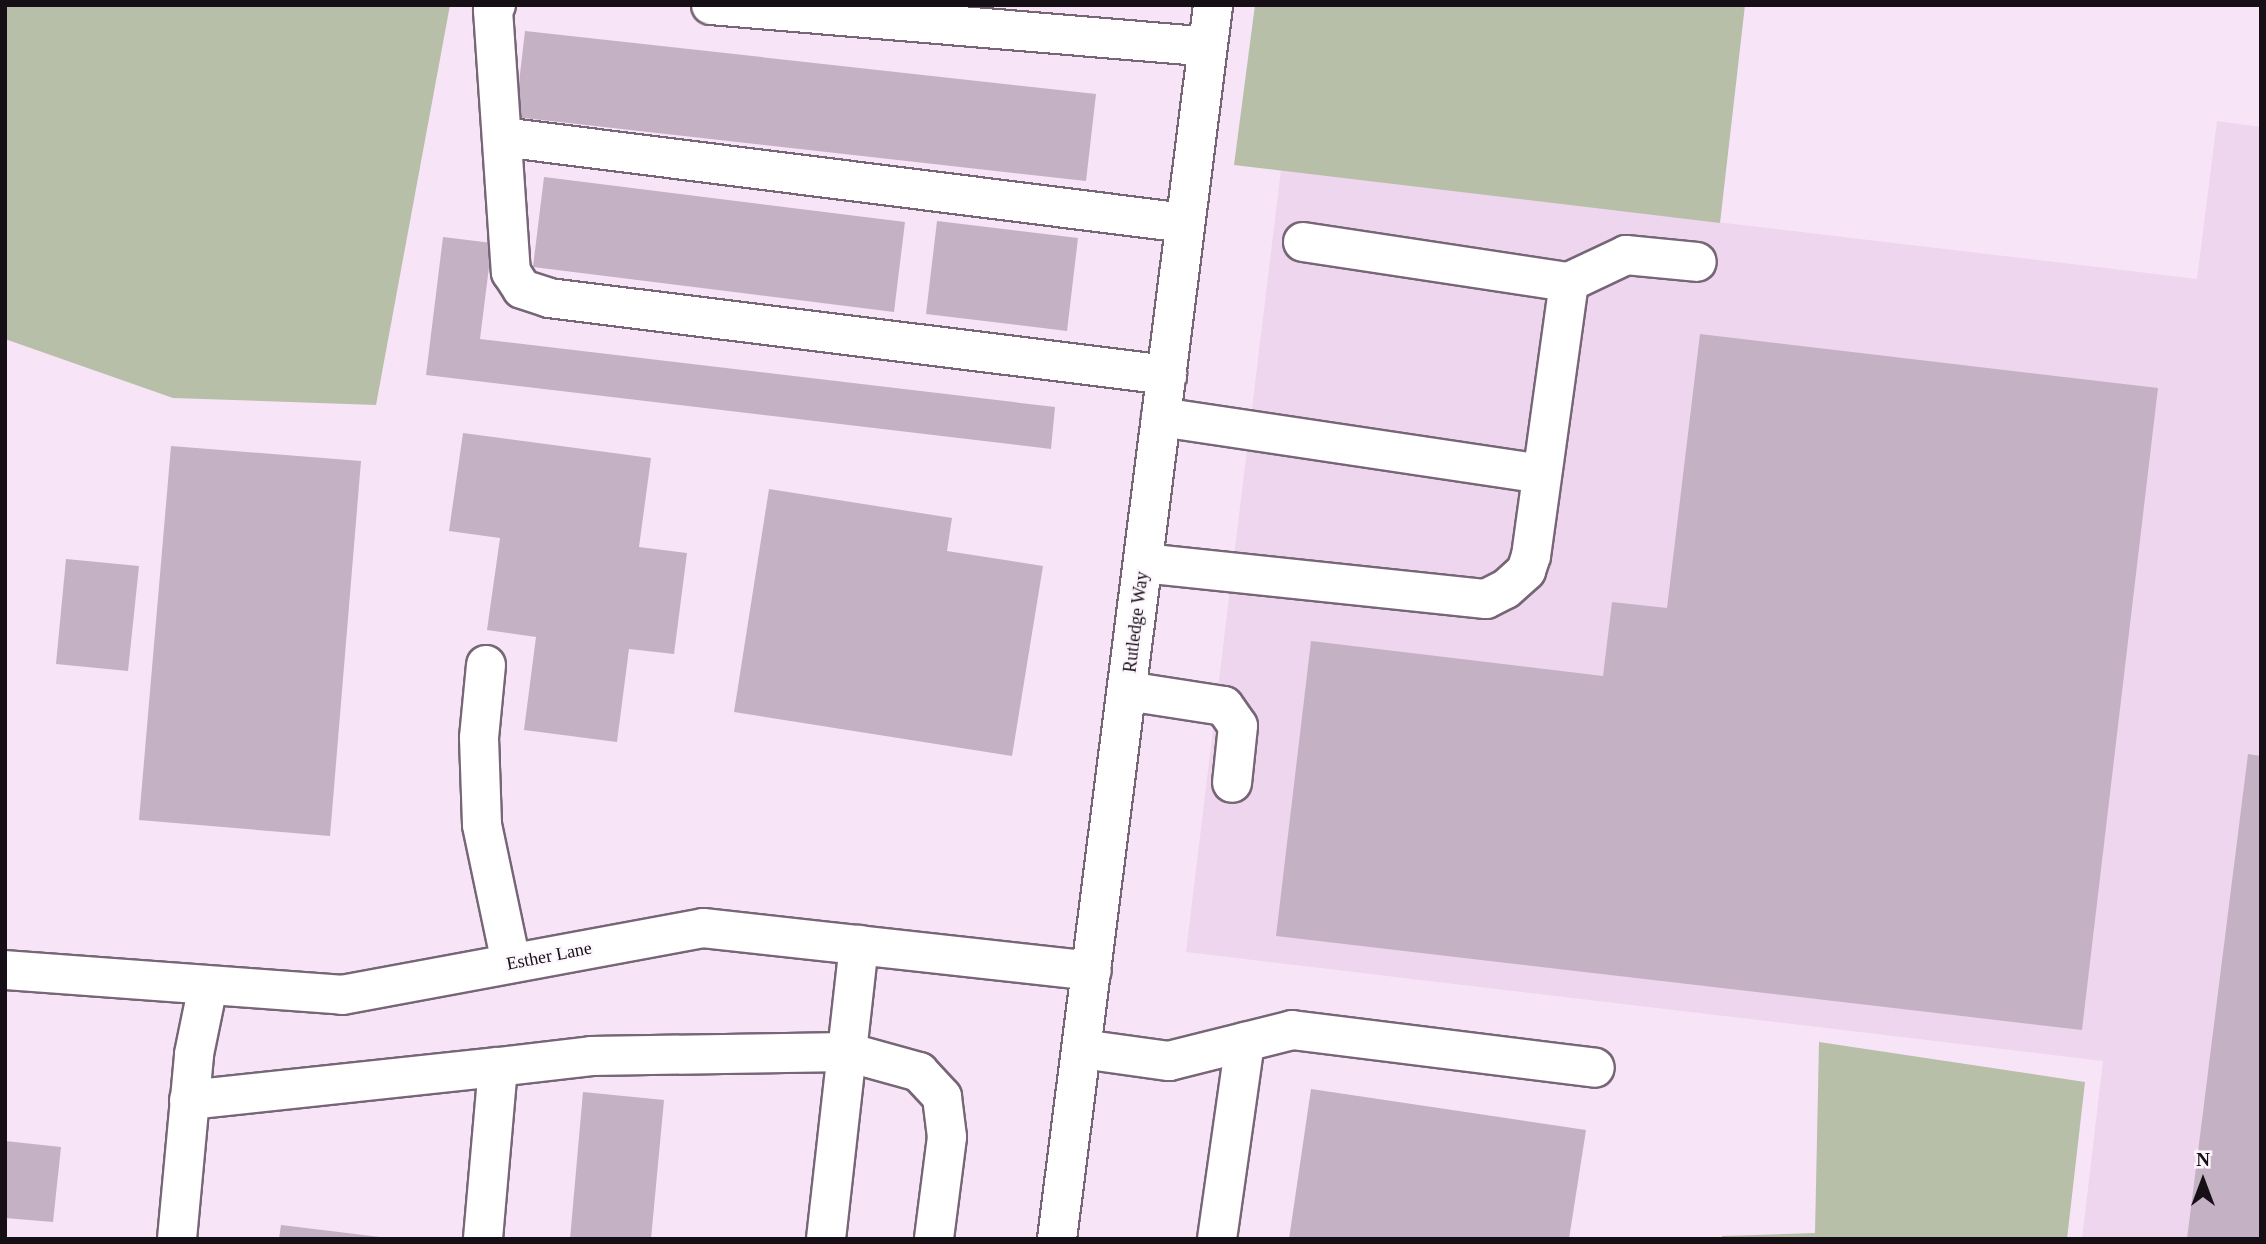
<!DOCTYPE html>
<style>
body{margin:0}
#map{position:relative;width:2266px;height:1244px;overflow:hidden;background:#f7e4f7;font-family:Georgia,serif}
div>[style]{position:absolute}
.built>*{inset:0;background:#eed6ee}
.green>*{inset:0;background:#b7bfa8}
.building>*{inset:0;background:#c4b2c4}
.roads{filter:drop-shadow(2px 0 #766676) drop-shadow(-2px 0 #766676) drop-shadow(0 2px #766676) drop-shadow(0 -2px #766676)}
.minor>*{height:38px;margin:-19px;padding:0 19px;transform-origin:19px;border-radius:19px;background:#fff}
span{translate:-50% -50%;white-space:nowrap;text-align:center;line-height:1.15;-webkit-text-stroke:5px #fef6fd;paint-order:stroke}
.street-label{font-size:18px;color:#161016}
.frame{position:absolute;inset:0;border:7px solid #161016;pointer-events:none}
.north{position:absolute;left:2168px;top:1146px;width:70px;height:70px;-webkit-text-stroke:5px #fef6fd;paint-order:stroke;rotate:0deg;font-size:19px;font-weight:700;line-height:28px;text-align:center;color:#161016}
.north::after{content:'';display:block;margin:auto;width:24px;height:32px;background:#161016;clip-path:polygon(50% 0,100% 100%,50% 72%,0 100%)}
</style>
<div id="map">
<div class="built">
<div style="clip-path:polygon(2217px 121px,2261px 127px,2261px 1239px,2082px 1239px,2103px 1061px,1186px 952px,1281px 170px,2197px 279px)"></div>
</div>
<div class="green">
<div style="clip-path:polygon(5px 5px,450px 5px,376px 405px,173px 398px,5px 339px)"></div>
<div style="clip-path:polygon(1255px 5px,1745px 5px,1720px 223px,1234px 165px)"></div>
<div style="clip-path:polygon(1819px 1042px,2085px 1082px,2067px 1239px,1721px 1239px,1722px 1236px,1815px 1233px)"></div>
</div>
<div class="building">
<div style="clip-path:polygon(525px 31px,1096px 94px,1086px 181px,515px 117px)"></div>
<div style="clip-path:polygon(544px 177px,905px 222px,894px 312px,533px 267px)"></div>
<div style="clip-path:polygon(937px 221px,1078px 238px,1067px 331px,926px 314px)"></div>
<div style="clip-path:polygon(443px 237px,492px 243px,480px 339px,1055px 407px,1051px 449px,426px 375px)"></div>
<div style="clip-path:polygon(1700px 334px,2158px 388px,2082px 1030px,1276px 936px,1311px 641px,1603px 676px,1612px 602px,1667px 608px)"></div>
<div style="clip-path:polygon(463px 433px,651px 458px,639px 547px,687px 553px,674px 654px,629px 649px,617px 742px,524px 730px,536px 637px,487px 630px,500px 538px,449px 531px)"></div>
<div style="clip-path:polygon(171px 446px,361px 461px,330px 836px,139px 820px)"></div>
<div style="clip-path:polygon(769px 489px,952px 518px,947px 551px,1043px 566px,1012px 756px,734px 712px)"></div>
<div style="clip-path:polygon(66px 559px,139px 566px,128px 671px,56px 664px)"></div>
<div style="clip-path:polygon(2248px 754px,2261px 756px,2261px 1239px,2187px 1239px)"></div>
<div style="clip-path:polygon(1311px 1089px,1586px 1130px,1569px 1239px,1289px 1239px)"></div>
<div style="clip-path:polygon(583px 1092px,664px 1100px,651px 1239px,570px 1239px)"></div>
<div style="clip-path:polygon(5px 1141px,61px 1147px,53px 1222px,5px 1218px)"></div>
<div style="clip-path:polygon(281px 1225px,380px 1237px,380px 1239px,279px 1239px)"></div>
</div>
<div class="roads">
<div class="minor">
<div style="left:496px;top:5px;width:6px;rotate:121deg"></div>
<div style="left:493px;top:10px;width:263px;rotate:86.1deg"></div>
<div style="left:511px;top:272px;width:20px;rotate:57deg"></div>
<div style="left:522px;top:289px;width:28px;rotate:18deg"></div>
<div style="left:549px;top:298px;width:623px;rotate:7.1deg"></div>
<div style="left:711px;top:5px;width:498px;rotate:4.8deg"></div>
<div style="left:502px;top:137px;width:688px;rotate:7.18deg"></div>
<div style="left:1303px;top:242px;width:269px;rotate:8.6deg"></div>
<div style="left:1569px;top:282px;width:63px;rotate:-25.3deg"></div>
<div style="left:1626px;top:255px;width:71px;rotate:5.6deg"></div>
<div style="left:1161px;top:417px;width:385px;rotate:8.5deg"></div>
<div style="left:1143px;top:563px;width:345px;rotate:6deg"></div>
<div style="left:1486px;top:599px;width:22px;rotate:-27deg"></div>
<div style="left:1506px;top:589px;width:27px;rotate:-42deg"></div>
<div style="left:1526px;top:571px;width:16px;rotate:-72deg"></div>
<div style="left:1531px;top:556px;width:277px;rotate:-82.1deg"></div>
<div style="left:486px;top:665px;width:73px;rotate:95.5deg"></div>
<div style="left:479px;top:738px;width:87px;rotate:88deg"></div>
<div style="left:482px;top:825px;width:141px;rotate:78.1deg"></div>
<div style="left:1127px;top:691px;width:98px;rotate:8.8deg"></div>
<div style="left:1224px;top:706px;width:24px;rotate:55deg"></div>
<div style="left:1238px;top:726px;width:57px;rotate:96deg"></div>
<div style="left:5px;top:970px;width:338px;rotate:4.2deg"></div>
<div style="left:342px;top:995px;width:367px;rotate:-10.5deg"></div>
<div style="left:703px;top:928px;width:391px;rotate:6.3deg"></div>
<div style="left:1082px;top:1049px;width:88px;rotate:7.9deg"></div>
<div style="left:1169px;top:1061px;width:127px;rotate:-14.1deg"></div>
<div style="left:1292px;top:1030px;width:305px;rotate:7.1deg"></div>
<div style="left:498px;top:1067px;width:94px;rotate:-6.7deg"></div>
<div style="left:591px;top:1056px;width:256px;rotate:-0.9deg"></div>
<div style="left:847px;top:1052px;width:75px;rotate:15.5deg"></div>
<div style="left:919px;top:1072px;width:34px;rotate:47deg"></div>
<div style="left:942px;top:1097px;width:40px;rotate:82.9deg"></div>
<div style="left:947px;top:1137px;width:103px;rotate:97.3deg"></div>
<div style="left:189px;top:1100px;width:311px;rotate:-6.1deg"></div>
<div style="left:498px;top:1067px;width:173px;rotate:95deg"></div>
<div style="left:177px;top:1239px;width:186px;rotate:-84.7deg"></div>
<div style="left:194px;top:1054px;width:69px;rotate:-78.4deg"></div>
<div style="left:826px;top:1239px;width:296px;rotate:-83.6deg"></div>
<div style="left:1057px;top:1239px;width:1244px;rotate:-82.79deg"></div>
<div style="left:1217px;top:1239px;width:199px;rotate:-81.9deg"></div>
</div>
</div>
<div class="street-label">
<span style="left:1136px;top:622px;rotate:-83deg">Rutledge Way</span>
<span style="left:549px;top:956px;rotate:-11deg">Esther Lane</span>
</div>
<div class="frame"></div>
<div class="north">N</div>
</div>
